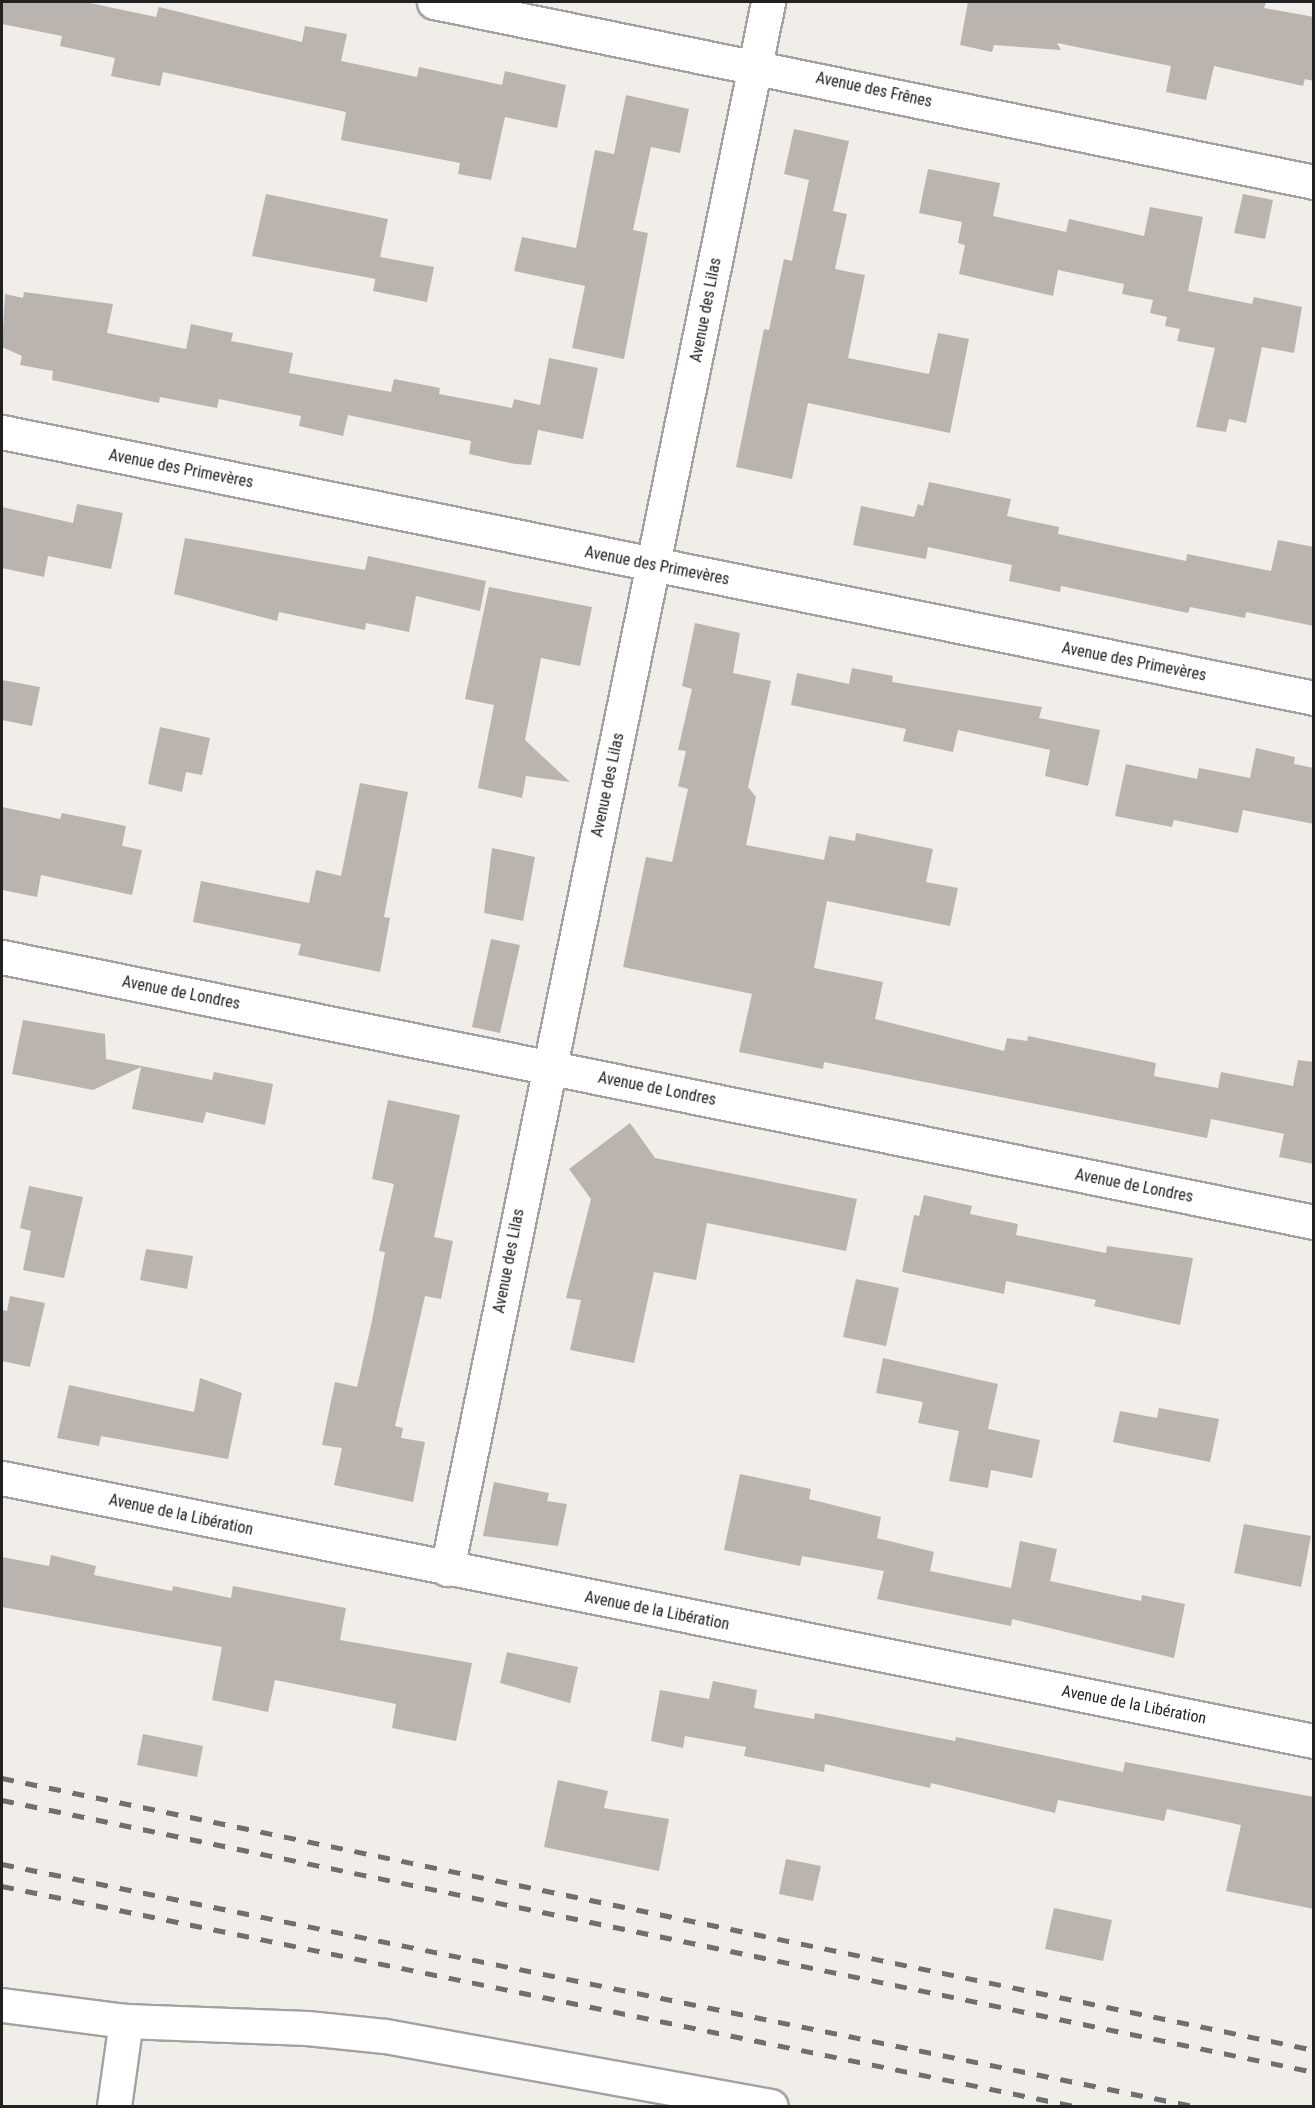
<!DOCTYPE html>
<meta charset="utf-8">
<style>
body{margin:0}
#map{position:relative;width:1315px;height:2108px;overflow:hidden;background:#f1eee9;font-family:"Roboto Condensed",sans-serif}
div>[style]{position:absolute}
.building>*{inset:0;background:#bab3ae}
.roads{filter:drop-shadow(2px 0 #a2a2a2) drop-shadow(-2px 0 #a2a2a2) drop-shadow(0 2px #a2a2a2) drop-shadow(0 -2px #a2a2a2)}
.minor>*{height:33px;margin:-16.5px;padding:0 16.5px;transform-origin:16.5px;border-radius:16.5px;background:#fff}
.rail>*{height:4.5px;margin-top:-2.25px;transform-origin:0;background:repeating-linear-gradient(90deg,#6f6f6f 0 12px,transparent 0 24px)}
span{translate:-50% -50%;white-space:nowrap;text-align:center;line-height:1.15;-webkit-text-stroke:6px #fff;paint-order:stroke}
.street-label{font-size:16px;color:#212121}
.frame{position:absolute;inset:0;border:3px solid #212121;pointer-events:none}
</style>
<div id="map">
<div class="building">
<div style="clip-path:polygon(2px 2px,85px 2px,156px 17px,159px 7px,302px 42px,305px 26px,347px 34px,341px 61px,417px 77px,419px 67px,502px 85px,505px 71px,566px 85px,557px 128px,505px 117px,491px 180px,458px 174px,460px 163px,341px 140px,346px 112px,163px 72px,160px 86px,111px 76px,115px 58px,60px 46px,62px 36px,2px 24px)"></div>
<div style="clip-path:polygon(968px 2px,1266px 2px,1264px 8px,1314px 17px,1314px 81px,1305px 79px,1303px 86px,1214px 66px,1206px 100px,1166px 92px,1171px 66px,1057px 43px,1061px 50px,994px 45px,992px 52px,960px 45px)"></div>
<div style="clip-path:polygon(626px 95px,689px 109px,680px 153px,651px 147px,633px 230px,648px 233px,624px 359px,572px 348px,585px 286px,514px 271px,522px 237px,576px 248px,595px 150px,614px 154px)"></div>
<div style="clip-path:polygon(794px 129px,849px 141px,833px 211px,847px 214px,835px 269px,865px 275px,848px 358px,929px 374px,938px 333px,969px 339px,950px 433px,808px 403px,792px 479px,736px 467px,764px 329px,769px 330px,784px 259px,792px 261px,809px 180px,784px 174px)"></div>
<div style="clip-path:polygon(928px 169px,1000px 183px,993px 216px,1066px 232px,1069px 219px,1144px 236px,1150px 207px,1203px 217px,1188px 291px,1252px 304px,1254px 297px,1302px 307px,1294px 353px,1262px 347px,1246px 423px,1229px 419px,1226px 432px,1196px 427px,1215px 348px,1177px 341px,1180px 329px,1165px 326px,1167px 317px,1150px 313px,1153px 300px,1122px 294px,1124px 284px,1058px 270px,1053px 296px,959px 274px,965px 245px,958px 243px,962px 222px,919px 213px)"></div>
<div style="clip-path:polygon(266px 194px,388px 219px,380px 257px,434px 267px,427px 302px,373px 291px,378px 266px,376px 279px,252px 256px)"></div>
<div style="clip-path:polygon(1243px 194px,1273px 200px,1265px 239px,1234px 233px)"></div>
<div style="clip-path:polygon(24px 292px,113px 304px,107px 333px,186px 349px,191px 324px,233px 333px,231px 341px,293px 353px,289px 373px,391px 392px,394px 379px,440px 388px,439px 394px,512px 408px,514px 399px,540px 405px,549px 358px,598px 368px,583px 439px,538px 430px,531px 465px,515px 464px,469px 454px,471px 441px,348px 415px,343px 436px,299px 426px,301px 416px,219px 399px,217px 408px,160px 397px,159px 403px,52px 380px,53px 371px,20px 365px,22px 356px,2px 347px,5px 294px,23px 298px)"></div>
<div style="clip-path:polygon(929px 482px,1011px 499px,1007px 516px,1059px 527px,1058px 534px,1186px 561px,1187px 554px,1271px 571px,1278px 540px,1314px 547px,1314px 626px,1246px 612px,1245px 618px,1190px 607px,1188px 613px,1061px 586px,1060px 592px,1009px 581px,1012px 565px,928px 547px,926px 559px,853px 545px,861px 506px,914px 517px,918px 504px,923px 506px)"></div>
<div style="clip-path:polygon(77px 504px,123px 513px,111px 569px,48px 556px,44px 577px,2px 568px,2px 507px,73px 523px)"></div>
<div style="clip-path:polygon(185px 538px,365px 570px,368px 556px,486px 581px,480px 611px,416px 596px,409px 632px,366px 623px,365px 630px,279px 612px,277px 621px,174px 594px)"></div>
<div style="clip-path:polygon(489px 587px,592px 607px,580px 666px,541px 658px,525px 740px,570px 782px,526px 776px,522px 798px,478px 788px,494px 705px,465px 699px)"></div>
<div style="clip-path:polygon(695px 623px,740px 633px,733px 673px,771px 681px,748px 787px,756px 797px,746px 845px,824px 860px,829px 836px,855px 841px,856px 833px,933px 849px,926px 882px,958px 888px,950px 926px,827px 901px,814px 968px,883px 982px,875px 1019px,1004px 1051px,1007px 1038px,1027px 1041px,1028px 1036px,1156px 1063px,1154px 1076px,1218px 1088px,1221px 1072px,1293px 1086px,1298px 1060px,1314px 1062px,1314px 1164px,1279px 1157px,1284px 1134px,1211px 1119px,1207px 1138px,824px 1062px,823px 1069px,739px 1052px,752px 994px,623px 967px,646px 857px,672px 862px,688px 789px,678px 786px,686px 751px,678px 750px,692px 689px,682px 686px)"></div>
<div style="clip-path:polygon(852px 668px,893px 676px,892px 682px,1042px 707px,1039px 718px,1100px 730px,1088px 786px,1045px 776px,1050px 750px,958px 730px,953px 752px,903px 741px,906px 729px,791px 705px,797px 673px,849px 684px)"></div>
<div style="clip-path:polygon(2px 680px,40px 687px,32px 726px,2px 720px)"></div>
<div style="clip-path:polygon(160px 727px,210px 738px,202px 775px,186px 772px,182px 792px,148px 784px)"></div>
<div style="clip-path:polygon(1256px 748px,1295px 757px,1294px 764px,1314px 768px,1314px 824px,1243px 810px,1238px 833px,1174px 820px,1172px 827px,1115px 816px,1126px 764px,1197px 779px,1199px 768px,1250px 778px)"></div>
<div style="clip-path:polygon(360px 783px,408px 792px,384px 917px,390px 918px,380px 972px,298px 955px,301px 944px,193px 922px,201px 881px,309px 903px,316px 870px,341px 876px)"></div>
<div style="clip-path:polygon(2px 807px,60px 819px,62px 813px,126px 826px,122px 846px,142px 850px,132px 895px,41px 875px,37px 897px,2px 890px)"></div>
<div style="clip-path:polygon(492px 848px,535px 857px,523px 921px,484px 913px)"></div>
<div style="clip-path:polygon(491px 939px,520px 945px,500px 1033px,472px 1027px)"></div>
<div style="clip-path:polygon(23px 1020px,105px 1034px,106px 1059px,212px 1080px,214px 1072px,273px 1084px,265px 1125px,206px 1112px,203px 1123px,132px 1109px,141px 1067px,93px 1090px,12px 1074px)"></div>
<div style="clip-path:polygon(388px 1100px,460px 1115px,434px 1237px,453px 1241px,441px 1299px,425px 1296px,395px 1426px,403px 1428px,401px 1438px,425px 1442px,413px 1502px,334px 1485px,342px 1448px,322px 1445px,335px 1382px,357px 1387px,372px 1321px,385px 1252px,379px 1251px,394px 1184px,372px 1179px)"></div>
<div style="clip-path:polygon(630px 1123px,655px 1158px,857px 1199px,846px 1251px,707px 1223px,696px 1280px,654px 1272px,634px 1363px,570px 1350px,581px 1300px,566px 1298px,591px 1199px,569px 1169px)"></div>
<div style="clip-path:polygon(29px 1186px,83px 1197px,64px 1278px,23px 1270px,31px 1231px,20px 1228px)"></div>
<div style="clip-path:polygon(924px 1195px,972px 1206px,970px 1214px,1018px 1224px,1016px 1235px,1106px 1253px,1107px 1246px,1193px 1258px,1180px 1325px,1094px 1306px,1096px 1300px,1006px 1281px,1004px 1294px,902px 1272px,914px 1215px,919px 1216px)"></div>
<div style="clip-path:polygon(146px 1249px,193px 1256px,187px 1289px,140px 1280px)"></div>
<div style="clip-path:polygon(856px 1279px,899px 1288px,886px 1346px,843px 1337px)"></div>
<div style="clip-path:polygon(10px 1296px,45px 1303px,30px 1367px,2px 1361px,2px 1310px,7px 1311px)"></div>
<div style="clip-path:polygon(883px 1358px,998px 1384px,988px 1429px,1040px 1440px,1032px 1478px,991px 1470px,988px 1488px,949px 1481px,959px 1431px,918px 1423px,923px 1402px,876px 1393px)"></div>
<div style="clip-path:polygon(200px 1378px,242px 1393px,228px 1459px,101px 1436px,99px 1446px,57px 1438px,69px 1385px,194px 1412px)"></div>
<div style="clip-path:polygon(1159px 1408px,1219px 1419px,1210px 1462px,1113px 1442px,1120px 1411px,1157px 1418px)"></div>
<div style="clip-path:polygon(740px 1474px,811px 1489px,809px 1499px,881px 1517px,877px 1538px,934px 1552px,930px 1571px,1011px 1588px,1020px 1541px,1057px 1549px,1050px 1581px,1141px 1601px,1142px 1595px,1185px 1604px,1174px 1658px,1012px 1619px,1011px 1626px,877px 1599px,884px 1571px,802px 1556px,800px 1566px,724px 1550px)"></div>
<div style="clip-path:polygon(494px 1482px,549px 1493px,547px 1501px,567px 1504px,558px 1546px,483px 1536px)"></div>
<div style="clip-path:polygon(1244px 1524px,1311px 1536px,1301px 1587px,1234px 1573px)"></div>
<div style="clip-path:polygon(51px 1555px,96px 1566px,94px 1575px,172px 1591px,173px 1586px,231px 1598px,233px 1586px,346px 1608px,340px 1640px,472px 1663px,456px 1741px,392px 1728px,396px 1704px,275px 1680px,268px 1712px,212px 1700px,222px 1647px,2px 1607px,2px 1557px,49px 1566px)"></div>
<div style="clip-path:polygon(507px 1652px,578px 1667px,570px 1703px,500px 1683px)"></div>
<div style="clip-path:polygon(713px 1681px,757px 1690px,754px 1708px,814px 1719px,815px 1713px,955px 1741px,956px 1737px,1123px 1772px,1125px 1762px,1314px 1797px,1314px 1909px,1226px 1891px,1241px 1825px,1167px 1809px,1164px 1821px,1058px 1800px,1055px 1813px,931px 1783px,930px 1788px,825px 1764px,824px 1772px,744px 1756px,746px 1747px,685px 1736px,683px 1748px,651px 1741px,660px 1690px,709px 1699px)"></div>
<div style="clip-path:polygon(143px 1734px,203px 1746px,197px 1777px,137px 1765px)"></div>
<div style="clip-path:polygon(558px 1780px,608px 1791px,604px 1808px,669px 1819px,659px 1871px,544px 1847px)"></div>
<div style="clip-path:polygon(786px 1859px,821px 1866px,813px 1901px,779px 1894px)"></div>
<div style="clip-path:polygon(1054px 1908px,1112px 1920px,1103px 1961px,1045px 1949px)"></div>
</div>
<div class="roads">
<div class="minor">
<div style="left:434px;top:2px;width:898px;rotate:11.56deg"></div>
<div style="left:2px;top:432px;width:1339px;rotate:11.46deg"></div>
<div style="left:2px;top:957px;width:1338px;rotate:11.42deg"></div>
<div style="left:2px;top:1478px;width:1338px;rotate:11.34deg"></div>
<div style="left:447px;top:1569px;width:1600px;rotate:-78.42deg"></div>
<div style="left:2px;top:2005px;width:125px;rotate:7.4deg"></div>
<div style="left:126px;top:2021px;width:181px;rotate:2.2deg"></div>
<div style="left:307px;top:2028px;width:78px;rotate:5.9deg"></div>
<div style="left:385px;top:2036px;width:392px;rotate:10.3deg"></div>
<div style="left:114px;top:2106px;width:86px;rotate:-82deg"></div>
</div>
</div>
<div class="rail">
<div style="left:2px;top:1778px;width:1340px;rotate:11.71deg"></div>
<div style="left:2px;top:1800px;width:1340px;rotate:11.71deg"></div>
<div style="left:2px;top:1864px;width:1214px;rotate:11.49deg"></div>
<div style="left:2px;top:1886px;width:1094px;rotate:11.6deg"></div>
</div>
<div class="street-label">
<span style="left:874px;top:90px;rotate:12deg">Avenue des Frênes</span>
<span style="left:706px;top:310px;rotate:-79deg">Avenue des Lilas</span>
<span style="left:181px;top:469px;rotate:11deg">Avenue des Primevères</span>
<span style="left:657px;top:566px;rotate:11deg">Avenue des Primevères</span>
<span style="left:1134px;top:662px;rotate:11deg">Avenue des Primevères</span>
<span style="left:608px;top:785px;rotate:-78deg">Avenue des Lilas</span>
<span style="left:181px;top:993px;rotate:11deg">Avenue de Londres</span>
<span style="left:657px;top:1089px;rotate:11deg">Avenue de Londres</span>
<span style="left:1134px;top:1186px;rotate:11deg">Avenue de Londres</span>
<span style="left:509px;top:1261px;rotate:-79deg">Avenue des Lilas</span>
<span style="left:181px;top:1515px;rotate:12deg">Avenue de la Libération</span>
<span style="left:657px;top:1611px;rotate:11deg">Avenue de la Libération</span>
<span style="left:1134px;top:1705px;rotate:11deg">Avenue de la Libération</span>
</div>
<div class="frame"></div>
</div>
